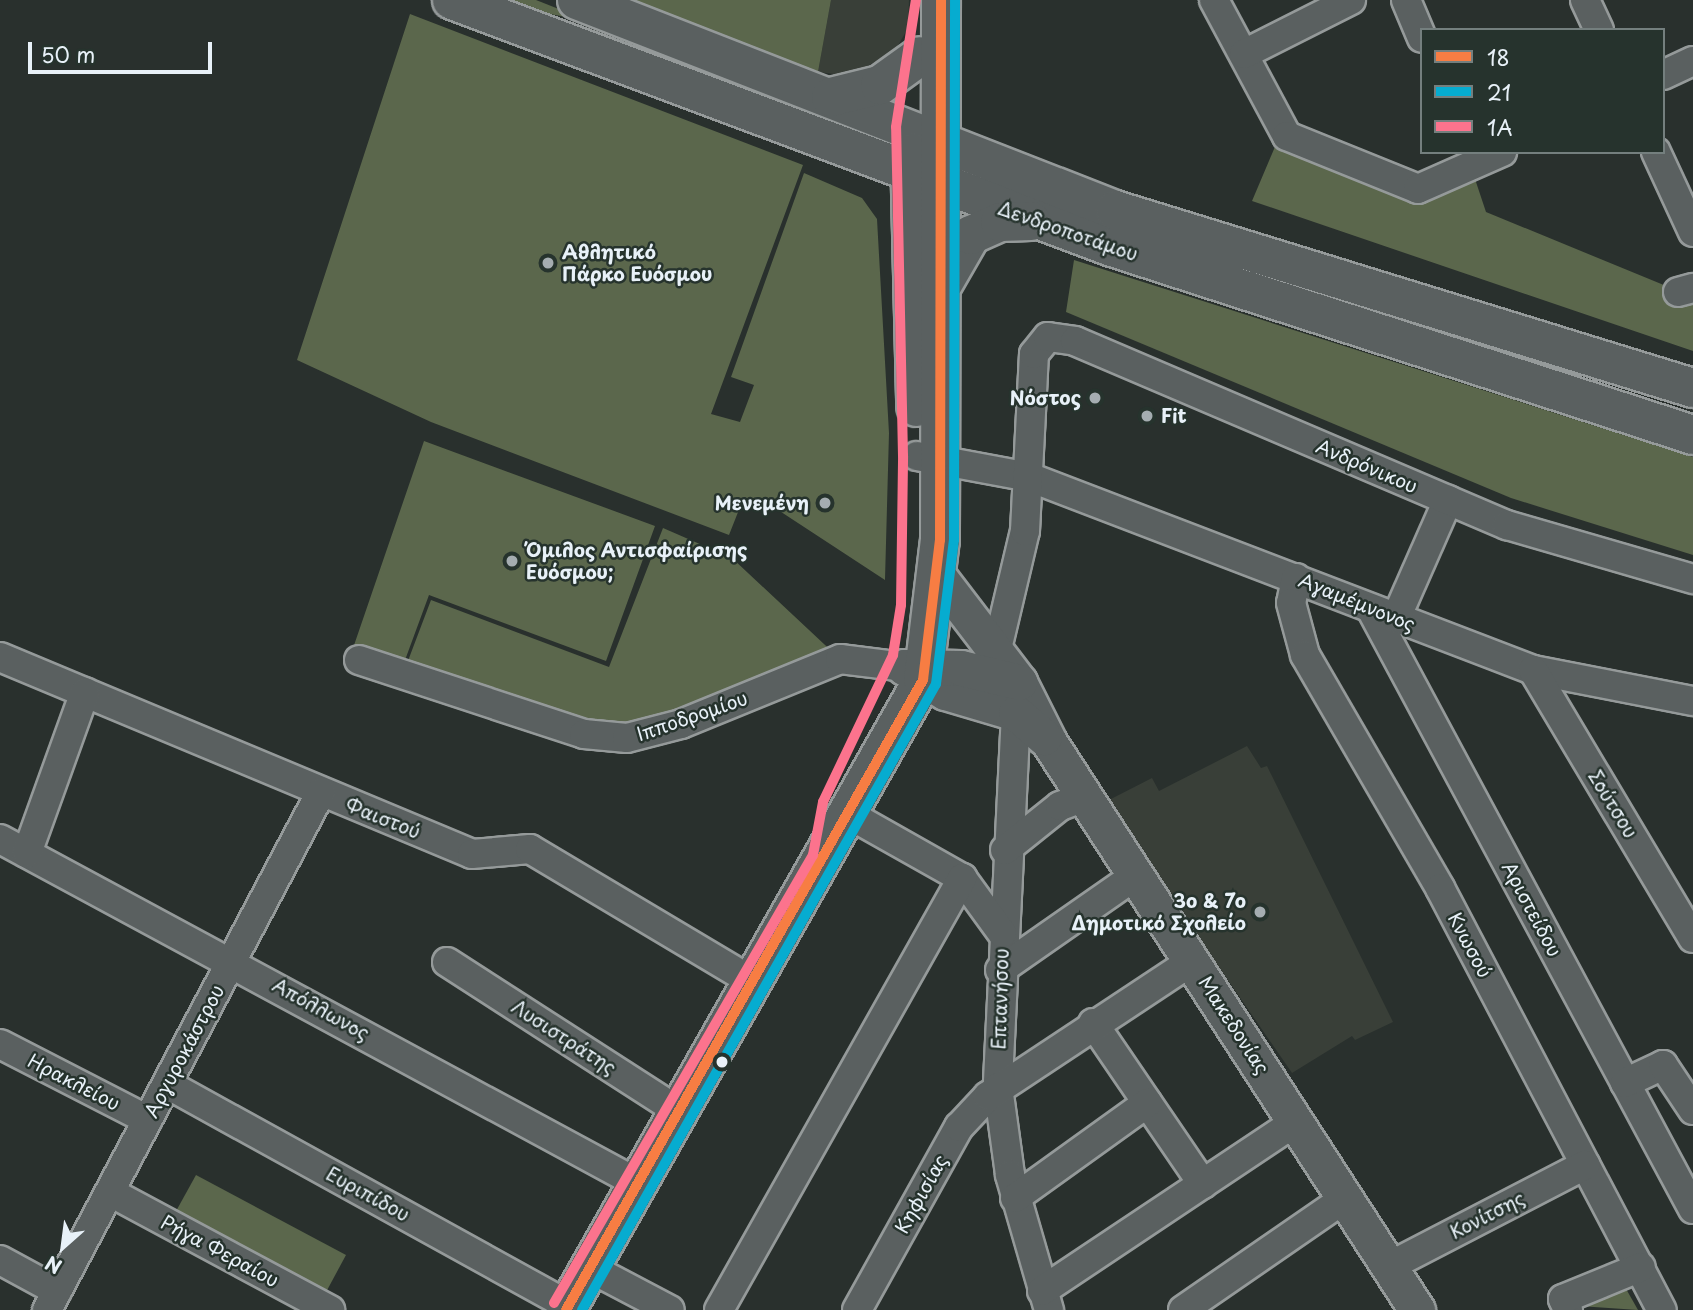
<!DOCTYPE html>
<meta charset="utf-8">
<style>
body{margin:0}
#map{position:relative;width:1693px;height:1310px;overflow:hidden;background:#29302d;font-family:"Playpen Sans",sans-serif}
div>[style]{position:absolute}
.built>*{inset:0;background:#393f38}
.green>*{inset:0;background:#5b674c}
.roads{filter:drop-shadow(2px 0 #959a9a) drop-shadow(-2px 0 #959a9a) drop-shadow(0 2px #959a9a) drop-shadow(0 -2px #959a9a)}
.minor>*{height:28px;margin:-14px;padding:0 14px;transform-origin:14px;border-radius:14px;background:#5a6060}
.tertiary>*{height:35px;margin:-17.5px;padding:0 17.5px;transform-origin:17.5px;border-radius:17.5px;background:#5a6060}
.secondary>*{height:38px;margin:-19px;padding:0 19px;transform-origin:19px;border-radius:19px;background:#5a6060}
.bus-1>*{height:10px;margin:-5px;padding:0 5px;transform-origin:5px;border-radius:5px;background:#f77d43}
.bus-2>*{height:10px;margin:-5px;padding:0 5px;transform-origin:5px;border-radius:5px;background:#06acd0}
.bus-3>*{height:10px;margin:-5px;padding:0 5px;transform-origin:5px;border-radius:5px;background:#fc738d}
.dots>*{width:19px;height:19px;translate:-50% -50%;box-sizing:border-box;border:4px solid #26332d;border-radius:50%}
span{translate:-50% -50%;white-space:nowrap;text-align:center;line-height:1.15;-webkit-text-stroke:5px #26332d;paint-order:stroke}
.street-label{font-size:19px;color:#e8f1f8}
.poi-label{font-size:19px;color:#e8f1f8;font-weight:700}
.left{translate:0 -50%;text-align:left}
.right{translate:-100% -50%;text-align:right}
.legend{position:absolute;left:1420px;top:28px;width:245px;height:126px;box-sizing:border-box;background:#26332d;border:2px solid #747f7e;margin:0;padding:9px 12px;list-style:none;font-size:21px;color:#e8f1f8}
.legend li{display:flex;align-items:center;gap:14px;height:35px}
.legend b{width:35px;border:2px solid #747f7e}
.north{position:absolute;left:28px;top:1212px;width:70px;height:70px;-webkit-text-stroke:5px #26332d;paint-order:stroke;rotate:208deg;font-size:19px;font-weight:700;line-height:28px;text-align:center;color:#e8f1f8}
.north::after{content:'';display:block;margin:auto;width:24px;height:32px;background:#e8f1f8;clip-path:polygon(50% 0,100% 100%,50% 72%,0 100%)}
.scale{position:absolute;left:28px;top:42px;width:184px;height:32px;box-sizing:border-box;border:4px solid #e8f1f8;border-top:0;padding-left:9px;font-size:21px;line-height:24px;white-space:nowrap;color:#e8f1f8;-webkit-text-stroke:5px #26332d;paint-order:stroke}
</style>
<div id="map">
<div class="built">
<div style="clip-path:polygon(831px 0,909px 0,908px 28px,896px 49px,851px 76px,818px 72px)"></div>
<div style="clip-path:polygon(1247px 746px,1261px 768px,1267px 766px,1393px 1022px,1355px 1040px,1352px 1036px,1292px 1073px,1105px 802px,1152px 778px,1159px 791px)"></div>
</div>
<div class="green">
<div style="clip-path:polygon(501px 0,536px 0,589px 21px,527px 10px)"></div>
<div style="clip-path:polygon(632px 0,831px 0,818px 72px)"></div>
<div style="clip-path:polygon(410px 14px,803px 165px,711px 414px,740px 422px,754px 385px,731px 377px,804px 173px,862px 198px,877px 219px,889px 433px,885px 580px,772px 506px,744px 497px,729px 535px,431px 422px,297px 360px)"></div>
<div style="clip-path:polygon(1280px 135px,1418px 194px,1472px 170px,1486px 212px,1693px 297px,1693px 351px,1252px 201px)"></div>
<div style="clip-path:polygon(1074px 260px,1693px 457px,1693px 555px,1511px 498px,1066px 312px)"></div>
<div style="clip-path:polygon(424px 441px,655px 526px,606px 661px,429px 595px,401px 671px,351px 654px)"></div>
<div style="clip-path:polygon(663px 528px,732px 558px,840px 659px,627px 738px,403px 674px,431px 600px,609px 667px)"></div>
<div style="clip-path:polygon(196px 1175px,346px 1255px,325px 1294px,175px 1213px)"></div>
<div style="clip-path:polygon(1625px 1287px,1638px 1310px,1579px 1306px)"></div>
</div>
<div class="roads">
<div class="minor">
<div style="left:1214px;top:0;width:154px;rotate:61.8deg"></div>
<div style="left:1287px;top:136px;width:141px;rotate:22deg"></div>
<div style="left:1418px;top:189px;width:92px;rotate:-23.8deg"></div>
<div style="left:1406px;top:0;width:41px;rotate:67.2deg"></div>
<div style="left:1585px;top:0;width:33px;rotate:65deg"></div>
<div style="left:1244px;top:54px;width:120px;rotate:-26.8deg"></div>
<div style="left:1663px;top:75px;width:33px;rotate:-25deg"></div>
<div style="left:1656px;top:152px;width:88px;rotate:65.2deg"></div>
<div style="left:1678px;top:292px;width:16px;rotate:-15deg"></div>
<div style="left:917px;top:456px;width:114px;rotate:10.6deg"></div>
<div style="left:1029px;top:477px;width:540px;rotate:20.95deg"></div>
<div style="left:1533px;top:670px;width:163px;rotate:11deg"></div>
<div style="left:1296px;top:578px;width:25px;rotate:101deg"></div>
<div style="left:1291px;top:603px;width:54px;rotate:74.9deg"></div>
<div style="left:1305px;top:655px;width:269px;rotate:59.9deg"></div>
<div style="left:1440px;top:888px;width:477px;rotate:62.3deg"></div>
<div style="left:1371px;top:609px;width:681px;rotate:61.78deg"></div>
<div style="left:1396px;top:618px;width:129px;rotate:-66.2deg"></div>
<div style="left:997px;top:649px;width:121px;rotate:-76.7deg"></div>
<div style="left:1025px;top:531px;width:177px;rotate:-87.1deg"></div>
<div style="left:1034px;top:354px;width:22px;rotate:-51deg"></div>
<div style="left:1048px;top:337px;width:27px;rotate:8deg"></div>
<div style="left:1075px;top:341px;width:470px;rotate:23.1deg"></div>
<div style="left:1507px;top:525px;width:194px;rotate:16.2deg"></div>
<div style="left:0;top:657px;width:511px;rotate:22.65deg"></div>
<div style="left:472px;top:854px;width:58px;rotate:-4.9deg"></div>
<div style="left:530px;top:849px;width:262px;rotate:30.8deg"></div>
<div style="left:359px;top:660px;width:237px;rotate:18.2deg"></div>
<div style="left:584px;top:734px;width:43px;rotate:5.3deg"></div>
<div style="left:627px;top:738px;width:56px;rotate:-14.5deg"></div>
<div style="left:681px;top:724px;width:172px;rotate:-22.2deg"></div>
<div style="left:840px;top:659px;width:64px;rotate:7.1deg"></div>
<div style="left:1533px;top:670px;width:312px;rotate:59.2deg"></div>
<div style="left:1016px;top:713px;width:374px;rotate:92.8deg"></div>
<div style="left:998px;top:1087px;width:89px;rotate:82.2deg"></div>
<div style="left:1010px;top:1175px;width:141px;rotate:73.9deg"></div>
<div style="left:850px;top:815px;width:129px;rotate:29.4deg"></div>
<div style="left:962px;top:878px;width:68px;rotate:54deg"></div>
<div style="left:0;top:839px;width:726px;rotate:28.36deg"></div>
<div style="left:1005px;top:850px;width:70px;rotate:-38.7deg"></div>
<div style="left:1060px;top:806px;width:27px;rotate:-20deg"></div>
<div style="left:27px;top:853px;width:171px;rotate:-70.2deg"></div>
<div style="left:447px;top:962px;width:277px;rotate:32.8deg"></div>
<div style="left:1000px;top:970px;width:166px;rotate:-34.9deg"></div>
<div style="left:1093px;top:1023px;width:195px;rotate:55.7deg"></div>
<div style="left:0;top:1044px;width:166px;rotate:27.2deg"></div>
<div style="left:1625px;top:1083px;width:42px;rotate:-25.3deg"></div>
<div style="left:1663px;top:1065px;width:54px;rotate:56.3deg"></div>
<div style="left:167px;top:1084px;width:458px;rotate:28.9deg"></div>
<div style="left:110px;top:1192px;width:250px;rotate:28.2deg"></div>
<div style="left:1015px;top:1198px;width:163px;rotate:-35.7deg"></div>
<div style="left:0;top:1260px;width:65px;rotate:28.5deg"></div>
<div style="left:1390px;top:1266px;width:220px;rotate:-27.4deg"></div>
<div style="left:590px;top:1268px;width:90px;rotate:27.7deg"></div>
<div style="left:1042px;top:1291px;width:306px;rotate:-33.7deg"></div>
<div style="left:47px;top:1310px;width:586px;rotate:-62.12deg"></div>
<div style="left:719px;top:1310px;width:496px;rotate:-60.6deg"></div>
<div style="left:857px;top:1310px;width:210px;rotate:-60.9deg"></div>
<div style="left:959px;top:1127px;width:42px;rotate:-46.9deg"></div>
<div style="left:988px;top:1096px;width:245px;rotate:-33.5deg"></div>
<div style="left:1183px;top:1310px;width:199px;rotate:-34.6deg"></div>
<div style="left:1568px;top:1310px;width:12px;rotate:-114deg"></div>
<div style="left:1563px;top:1299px;width:84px;rotate:-22.3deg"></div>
</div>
<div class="tertiary">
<div style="left:938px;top:576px;width:133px;rotate:52.6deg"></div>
<div style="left:1019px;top:682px;width:67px;rotate:63.4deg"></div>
<div style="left:1049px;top:742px;width:677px;rotate:57.06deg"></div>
<div style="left:904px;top:667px;width:48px;rotate:31.4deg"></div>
<div style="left:945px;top:692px;width:74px;rotate:16.5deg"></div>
<div style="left:1016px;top:713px;width:37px;rotate:41deg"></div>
<div style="left:904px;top:667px;width:57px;rotate:1deg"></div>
<div style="left:961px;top:668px;width:60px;rotate:13.6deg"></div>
</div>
<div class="secondary">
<div style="left:452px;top:0;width:705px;rotate:20.52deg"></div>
<div style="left:1112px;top:247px;width:611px;rotate:17.93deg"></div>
<div style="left:577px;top:0;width:578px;rotate:21.32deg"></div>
<div style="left:1115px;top:210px;width:605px;rotate:17.12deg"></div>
<div style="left:831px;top:97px;width:50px;rotate:-13.8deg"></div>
<div style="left:880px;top:85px;width:49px;rotate:-35.9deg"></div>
<div style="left:910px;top:153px;width:254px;rotate:88.6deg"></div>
<div style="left:944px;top:282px;width:54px;rotate:-60.1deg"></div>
<div style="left:971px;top:235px;width:32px;rotate:-24deg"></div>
<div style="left:1000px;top:222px;width:31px;rotate:-2deg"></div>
<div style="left:566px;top:1310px;width:724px;rotate:-60.46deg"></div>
<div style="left:923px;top:680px;width:141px;rotate:-83.1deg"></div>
<div style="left:940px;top:540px;width:540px;rotate:-89.89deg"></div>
</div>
</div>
<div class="bus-1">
<div style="left:566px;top:1310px;width:724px;rotate:-60.46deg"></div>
<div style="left:923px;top:680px;width:141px;rotate:-83.1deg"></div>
<div style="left:940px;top:540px;width:540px;rotate:-89.89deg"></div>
</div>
<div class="bus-2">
<div style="left:582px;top:1310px;width:719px;rotate:-60.51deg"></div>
<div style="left:936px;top:684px;width:145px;rotate:-82.9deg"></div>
<div style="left:954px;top:540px;width:540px;rotate:-89.89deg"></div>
</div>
<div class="bus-3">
<div style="left:554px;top:1303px;width:517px;rotate:-59.97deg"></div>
<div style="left:813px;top:855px;width:54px;rotate:-79.3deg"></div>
<div style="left:823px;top:802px;width:163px;rotate:-64.5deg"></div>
<div style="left:893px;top:655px;width:51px;rotate:-80.9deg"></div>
<div style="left:901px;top:605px;width:149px;rotate:-89.2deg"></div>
<div style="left:903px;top:456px;width:329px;rotate:-91.2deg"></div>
<div style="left:896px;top:127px;width:129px;rotate:-81.1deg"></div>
</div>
<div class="dots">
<div style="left:548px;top:263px;background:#a5adb1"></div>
<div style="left:1095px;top:398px;background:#a5adb1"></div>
<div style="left:1147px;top:416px;background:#a5adb1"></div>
<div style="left:825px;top:503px;background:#a5adb1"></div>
<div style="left:512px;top:561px;background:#a5adb1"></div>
<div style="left:1260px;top:912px;background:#a5adb1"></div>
<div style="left:722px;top:1062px;background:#e8f1f8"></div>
</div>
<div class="street-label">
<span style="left:1068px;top:231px;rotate:19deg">Δενδροποτάμου</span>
<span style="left:1367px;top:466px;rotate:23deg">Ανδρόνικου</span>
<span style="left:1357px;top:602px;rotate:22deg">Αγαμέμνονος</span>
<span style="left:692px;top:716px;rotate:-19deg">Ιπποδρομίου</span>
<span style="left:1613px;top:804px;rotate:59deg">Σούτσου</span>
<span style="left:383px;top:818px;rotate:22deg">Φαιστού</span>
<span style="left:1532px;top:909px;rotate:62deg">Αριστείδου</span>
<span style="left:1470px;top:945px;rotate:62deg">Κνωσού</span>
<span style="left:1000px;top:999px;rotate:-88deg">Επτανήσου</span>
<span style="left:321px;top:1009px;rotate:29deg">Απόλλωνος</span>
<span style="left:1234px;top:1025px;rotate:57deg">Μακεδονίας</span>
<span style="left:564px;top:1037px;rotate:33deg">Λυσιστράτης</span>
<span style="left:184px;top:1051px;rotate:-62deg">Αργυροκάστρου</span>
<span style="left:74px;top:1082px;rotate:27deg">Ηρακλείου</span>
<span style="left:368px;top:1194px;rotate:29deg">Ευριπίδου</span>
<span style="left:921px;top:1194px;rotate:-61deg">Κηφισίας</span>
<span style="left:1487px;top:1215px;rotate:-27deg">Κονίτσης</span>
<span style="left:220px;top:1251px;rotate:28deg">Ρήγα Φεραίου</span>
</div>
<div class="poi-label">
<span class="left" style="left:562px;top:263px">Αθλητικό<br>Πάρκο Ευόσμου</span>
<span class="right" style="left:1081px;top:398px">Νόστος</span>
<span class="left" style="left:1161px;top:416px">Fit</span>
<span class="right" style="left:809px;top:503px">Μενεμένη</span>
<span class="left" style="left:526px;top:561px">Όμιλος Αντισφαίρισης<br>Ευόσμου;</span>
<span class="right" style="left:1246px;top:912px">3ο &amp; 7ο<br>Δημοτικό Σχολείο</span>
</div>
<ul class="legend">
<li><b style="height:9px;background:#f77d43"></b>18</li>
<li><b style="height:9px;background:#06acd0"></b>21</li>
<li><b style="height:9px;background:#fc738d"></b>1Α</li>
</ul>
<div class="north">N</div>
<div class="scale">50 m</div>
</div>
